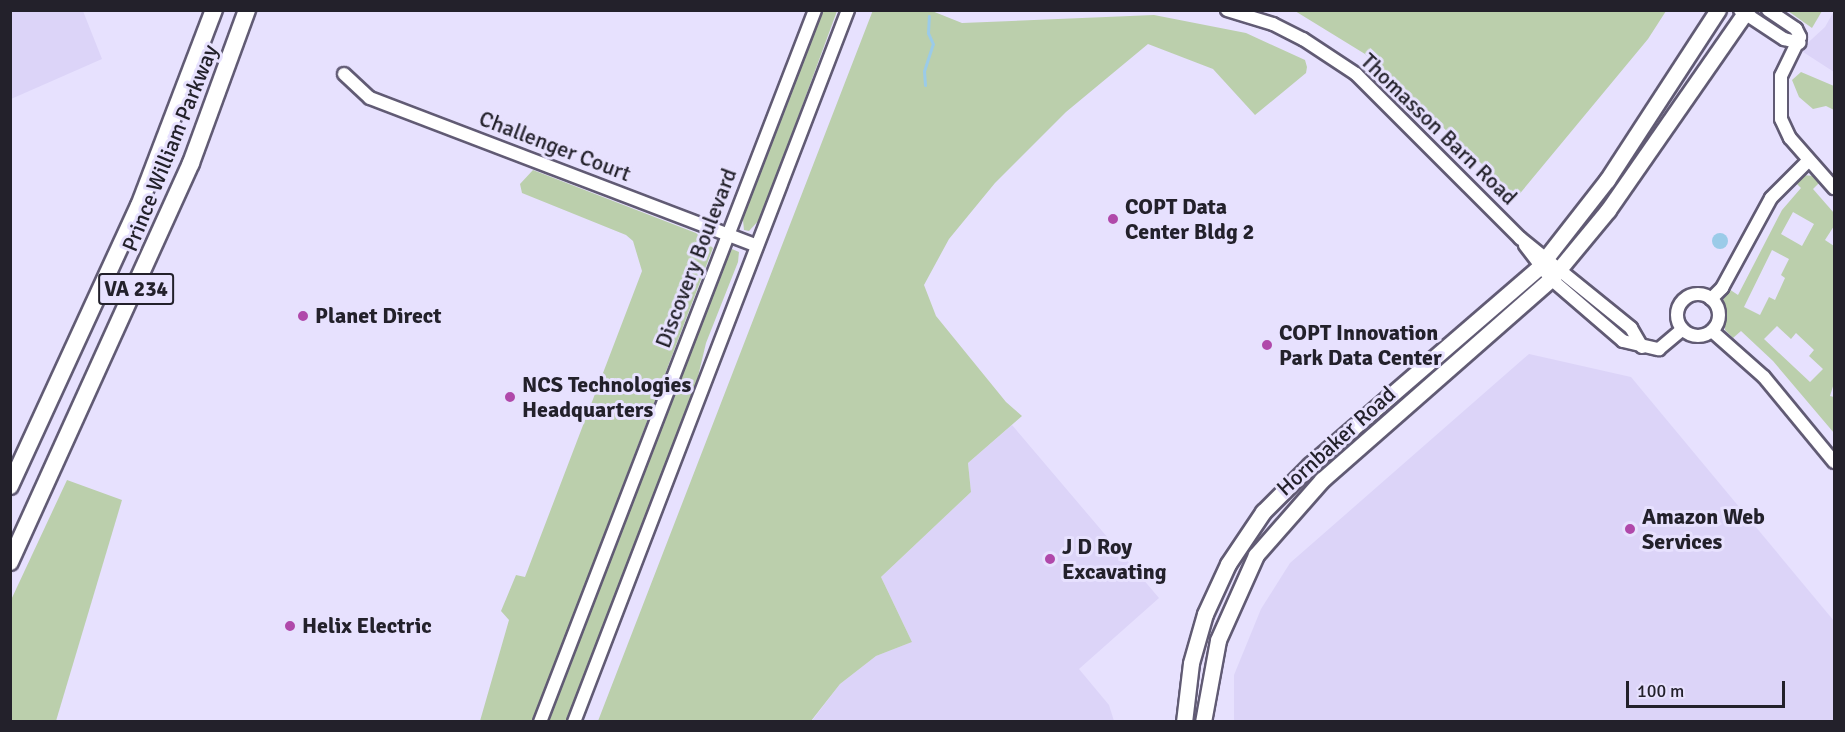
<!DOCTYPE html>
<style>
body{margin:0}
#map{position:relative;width:1845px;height:732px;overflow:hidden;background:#e7e1fe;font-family:Signika,sans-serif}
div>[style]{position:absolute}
.built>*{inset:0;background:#dcd4f8}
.green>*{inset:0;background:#bbcfac}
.water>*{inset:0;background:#9bcbe8}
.round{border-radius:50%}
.stream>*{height:3px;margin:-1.5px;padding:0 1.5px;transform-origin:1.5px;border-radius:1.5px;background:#9bcbe8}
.roads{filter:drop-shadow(2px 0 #615b74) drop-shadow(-2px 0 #615b74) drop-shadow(0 2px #615b74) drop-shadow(0 -2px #615b74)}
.minor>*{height:12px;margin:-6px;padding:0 6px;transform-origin:6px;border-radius:6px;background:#fff}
.minor>.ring{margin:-6px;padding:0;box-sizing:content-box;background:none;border:12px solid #fff;border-radius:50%}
.major>*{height:15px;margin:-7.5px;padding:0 7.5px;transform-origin:7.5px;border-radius:7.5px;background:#fff}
.highway>*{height:16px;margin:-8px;padding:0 8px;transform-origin:8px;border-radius:8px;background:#fff}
.dots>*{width:16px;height:16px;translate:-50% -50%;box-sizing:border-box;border:3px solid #e7e1fe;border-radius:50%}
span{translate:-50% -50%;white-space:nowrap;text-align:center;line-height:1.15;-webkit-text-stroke:6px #e7e1fe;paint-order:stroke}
.shield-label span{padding:2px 4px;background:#e7e1fe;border:2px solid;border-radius:4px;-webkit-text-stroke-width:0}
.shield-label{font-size:21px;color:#23212b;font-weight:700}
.street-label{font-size:22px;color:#23212b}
.poi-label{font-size:22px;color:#23212b;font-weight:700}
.left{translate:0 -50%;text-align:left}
.frame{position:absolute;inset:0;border:12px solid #23212b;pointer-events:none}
.scale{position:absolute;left:1626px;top:681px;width:159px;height:27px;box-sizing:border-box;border:3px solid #23212b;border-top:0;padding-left:8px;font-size:18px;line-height:21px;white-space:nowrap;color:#23212b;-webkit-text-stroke:4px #e7e1fe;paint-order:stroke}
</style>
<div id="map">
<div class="built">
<div style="clip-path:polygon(11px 10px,83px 11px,102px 59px,11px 99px)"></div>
<div style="clip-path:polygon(1834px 11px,1834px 72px,1800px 50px,1825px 27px)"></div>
<div style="clip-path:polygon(1529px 354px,1631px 377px,1834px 621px,1834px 721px,1234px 721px,1234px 675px,1261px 609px,1290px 563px)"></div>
<div style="clip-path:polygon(1012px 425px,1159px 598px,1079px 669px,1109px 705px,1114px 721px,811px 722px,840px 684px,876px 656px,912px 642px,881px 577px,971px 492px,968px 463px)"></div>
</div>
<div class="green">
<div style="clip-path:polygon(873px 10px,932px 11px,962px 23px,1154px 15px,1246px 33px,1305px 60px,1307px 67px,1306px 73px,1255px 115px,1213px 69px,1148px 44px,1066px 112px,995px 183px,949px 239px,924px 285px,936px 316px,1006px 402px,1022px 416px,968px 463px,971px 492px,881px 577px,912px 642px,876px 656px,840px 684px,811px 721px,598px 721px)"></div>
<div style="clip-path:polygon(820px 11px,837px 11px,761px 218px,749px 231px,744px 230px,742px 210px)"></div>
<div style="clip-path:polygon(1295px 11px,1666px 11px,1648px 39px,1517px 197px,1365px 54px)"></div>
<div style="clip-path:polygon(1788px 11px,1822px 11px,1812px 28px)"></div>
<div style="clip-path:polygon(1801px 72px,1834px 86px,1834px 110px,1826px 106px,1813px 109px,1799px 97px,1792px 80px)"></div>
<div style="clip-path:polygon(533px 170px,696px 233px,713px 248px,533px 721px,480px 721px,509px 620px,501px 611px,516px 575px,525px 577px,642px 271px,633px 241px,626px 235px,522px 193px,520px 184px)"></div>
<div style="clip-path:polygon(evenodd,1802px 175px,1814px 176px,1820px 182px,1813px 189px,1834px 213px,1834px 226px,1825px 240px,1834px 246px,1834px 383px,1830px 396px,1834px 397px,1834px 433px,1773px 361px,1741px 331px,1733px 338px,1725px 330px,1723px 300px,1729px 289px,1738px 295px,1782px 210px,1801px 188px,1795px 182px,1802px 175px,1793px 212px,1814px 224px,1802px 246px,1781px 234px,1793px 212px,1802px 175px,1772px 250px,1789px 259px,1781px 275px,1785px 278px,1775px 300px,1769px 297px,1760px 315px,1744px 307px,1772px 250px,1802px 175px,1777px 326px,1791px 339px,1796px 333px,1814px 350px,1809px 356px,1823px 369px,1810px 382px,1764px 339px,1777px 326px)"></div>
<div style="clip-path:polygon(732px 249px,739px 252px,738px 262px,706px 343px,696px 385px,567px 721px,547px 722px,721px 270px)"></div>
<div style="clip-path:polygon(67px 480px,122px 500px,56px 721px,11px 721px,11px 600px)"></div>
</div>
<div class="water">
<div class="round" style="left:1712px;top:233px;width:16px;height:16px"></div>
</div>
<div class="stream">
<div style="left:925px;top:85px;width:14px;rotate:-94deg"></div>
<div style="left:924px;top:71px;width:28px;rotate:-72deg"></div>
<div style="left:933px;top:44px;width:12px;rotate:-114deg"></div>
<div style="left:928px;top:33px;width:17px;rotate:-87deg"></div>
</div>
<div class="roads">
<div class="minor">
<div style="left:1227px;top:10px;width:48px;rotate:16.9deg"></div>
<div style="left:1273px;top:24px;width:34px;rotate:27deg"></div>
<div style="left:1303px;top:39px;width:64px;rotate:33.4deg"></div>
<div style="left:1356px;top:74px;width:232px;rotate:45deg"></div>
<div style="left:1520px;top:238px;width:143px;rotate:39deg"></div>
<div style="left:1631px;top:328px;width:22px;rotate:60deg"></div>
<div style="left:1740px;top:10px;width:53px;rotate:33.4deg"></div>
<div style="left:1784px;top:39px;width:16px;rotate:14deg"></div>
<div style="left:1768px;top:10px;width:34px;rotate:34deg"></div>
<div style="left:1796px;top:29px;width:9px;rotate:63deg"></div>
<div style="left:1800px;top:37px;width:43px;rotate:116deg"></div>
<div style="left:1781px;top:76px;width:43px;rotate:90deg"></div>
<div style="left:1781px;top:119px;width:21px;rotate:65deg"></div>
<div style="left:1790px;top:138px;width:67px;rotate:48.7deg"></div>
<div style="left:344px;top:74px;width:35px;rotate:43deg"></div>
<div style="left:370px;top:98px;width:414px;rotate:20.9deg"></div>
<div style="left:1525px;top:245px;width:43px;rotate:52.6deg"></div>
<div style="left:1551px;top:279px;width:95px;rotate:40.7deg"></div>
<div style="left:1623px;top:341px;width:37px;rotate:13deg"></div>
<div style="left:1659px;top:349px;width:30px;rotate:-40deg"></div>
<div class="ring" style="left:1677px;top:294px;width:30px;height:30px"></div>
<div style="left:1711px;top:299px;width:16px;rotate:-45deg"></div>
<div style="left:1722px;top:288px;width:102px;rotate:-61.4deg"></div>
<div style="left:1771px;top:198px;width:52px;rotate:-45deg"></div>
<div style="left:1712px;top:331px;width:69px;rotate:41.5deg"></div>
<div style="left:1764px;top:377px;width:110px;rotate:50.5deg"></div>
<div style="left:540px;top:722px;width:763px;rotate:-68.88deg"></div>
<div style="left:574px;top:722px;width:763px;rotate:-68.95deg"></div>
</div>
<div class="major">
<div style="left:1184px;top:722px;width:59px;rotate:-83.2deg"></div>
<div style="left:1191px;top:663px;width:51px;rotate:-74.1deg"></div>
<div style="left:1205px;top:614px;width:55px;rotate:-65.3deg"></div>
<div style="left:1228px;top:564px;width:63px;rotate:-56.1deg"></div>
<div style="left:1263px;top:512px;width:66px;rotate:-45deg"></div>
<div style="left:1310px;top:465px;width:303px;rotate:-40.8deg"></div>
<div style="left:1539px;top:267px;width:110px;rotate:-52deg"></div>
<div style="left:1607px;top:180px;width:203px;rotate:-56.9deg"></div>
<div style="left:1203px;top:722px;width:83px;rotate:-79.6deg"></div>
<div style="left:1218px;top:640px;width:93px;rotate:-65.9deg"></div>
<div style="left:1256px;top:555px;width:100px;rotate:-48.7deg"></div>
<div style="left:1322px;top:480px;width:305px;rotate:-41.3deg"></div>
<div style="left:1551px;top:279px;width:89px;rotate:-50.4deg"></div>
<div style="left:1608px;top:210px;width:244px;rotate:-55.2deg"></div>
</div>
<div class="highway">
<div style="left:10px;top:486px;width:308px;rotate:-65.3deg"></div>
<div style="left:139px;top:206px;width:210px;rotate:-69.1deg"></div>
<div style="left:10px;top:562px;width:438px;rotate:-65.6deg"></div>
<div style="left:191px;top:163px;width:163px;rotate:-69.9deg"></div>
</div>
</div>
<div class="dots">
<div style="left:1113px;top:219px;background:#b048aa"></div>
<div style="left:303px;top:316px;background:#b048aa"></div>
<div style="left:1267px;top:345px;background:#b048aa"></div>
<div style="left:510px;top:397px;background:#b048aa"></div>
<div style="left:1630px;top:529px;background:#b048aa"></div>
<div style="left:1050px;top:559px;background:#b048aa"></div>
<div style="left:290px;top:626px;background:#b048aa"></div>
</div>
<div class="shield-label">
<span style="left:136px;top:289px">VA 234</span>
</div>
<div class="street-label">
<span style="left:1439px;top:129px;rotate:44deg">Thomasson Barn Road</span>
<span style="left:555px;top:146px;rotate:21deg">Challenger Court</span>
<span style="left:170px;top:148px;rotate:-68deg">Prince William Parkway</span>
<span style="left:696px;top:258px;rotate:-69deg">Discovery Boulevard</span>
<span style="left:1336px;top:441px;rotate:-42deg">Hornbaker Road</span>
</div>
<div class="poi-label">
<span class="left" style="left:1125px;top:219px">COPT Data<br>Center Bldg 2</span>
<span class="left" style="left:315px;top:316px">Planet Direct</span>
<span class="left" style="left:1279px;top:345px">COPT Innovation<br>Park Data Center</span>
<span class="left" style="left:522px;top:397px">NCS Technologies<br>Headquarters</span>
<span class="left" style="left:1642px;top:529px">Amazon Web<br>Services</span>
<span class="left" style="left:1062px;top:559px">J D Roy<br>Excavating</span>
<span class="left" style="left:302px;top:626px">Helix Electric</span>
</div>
<div class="frame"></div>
<div class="scale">100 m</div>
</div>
